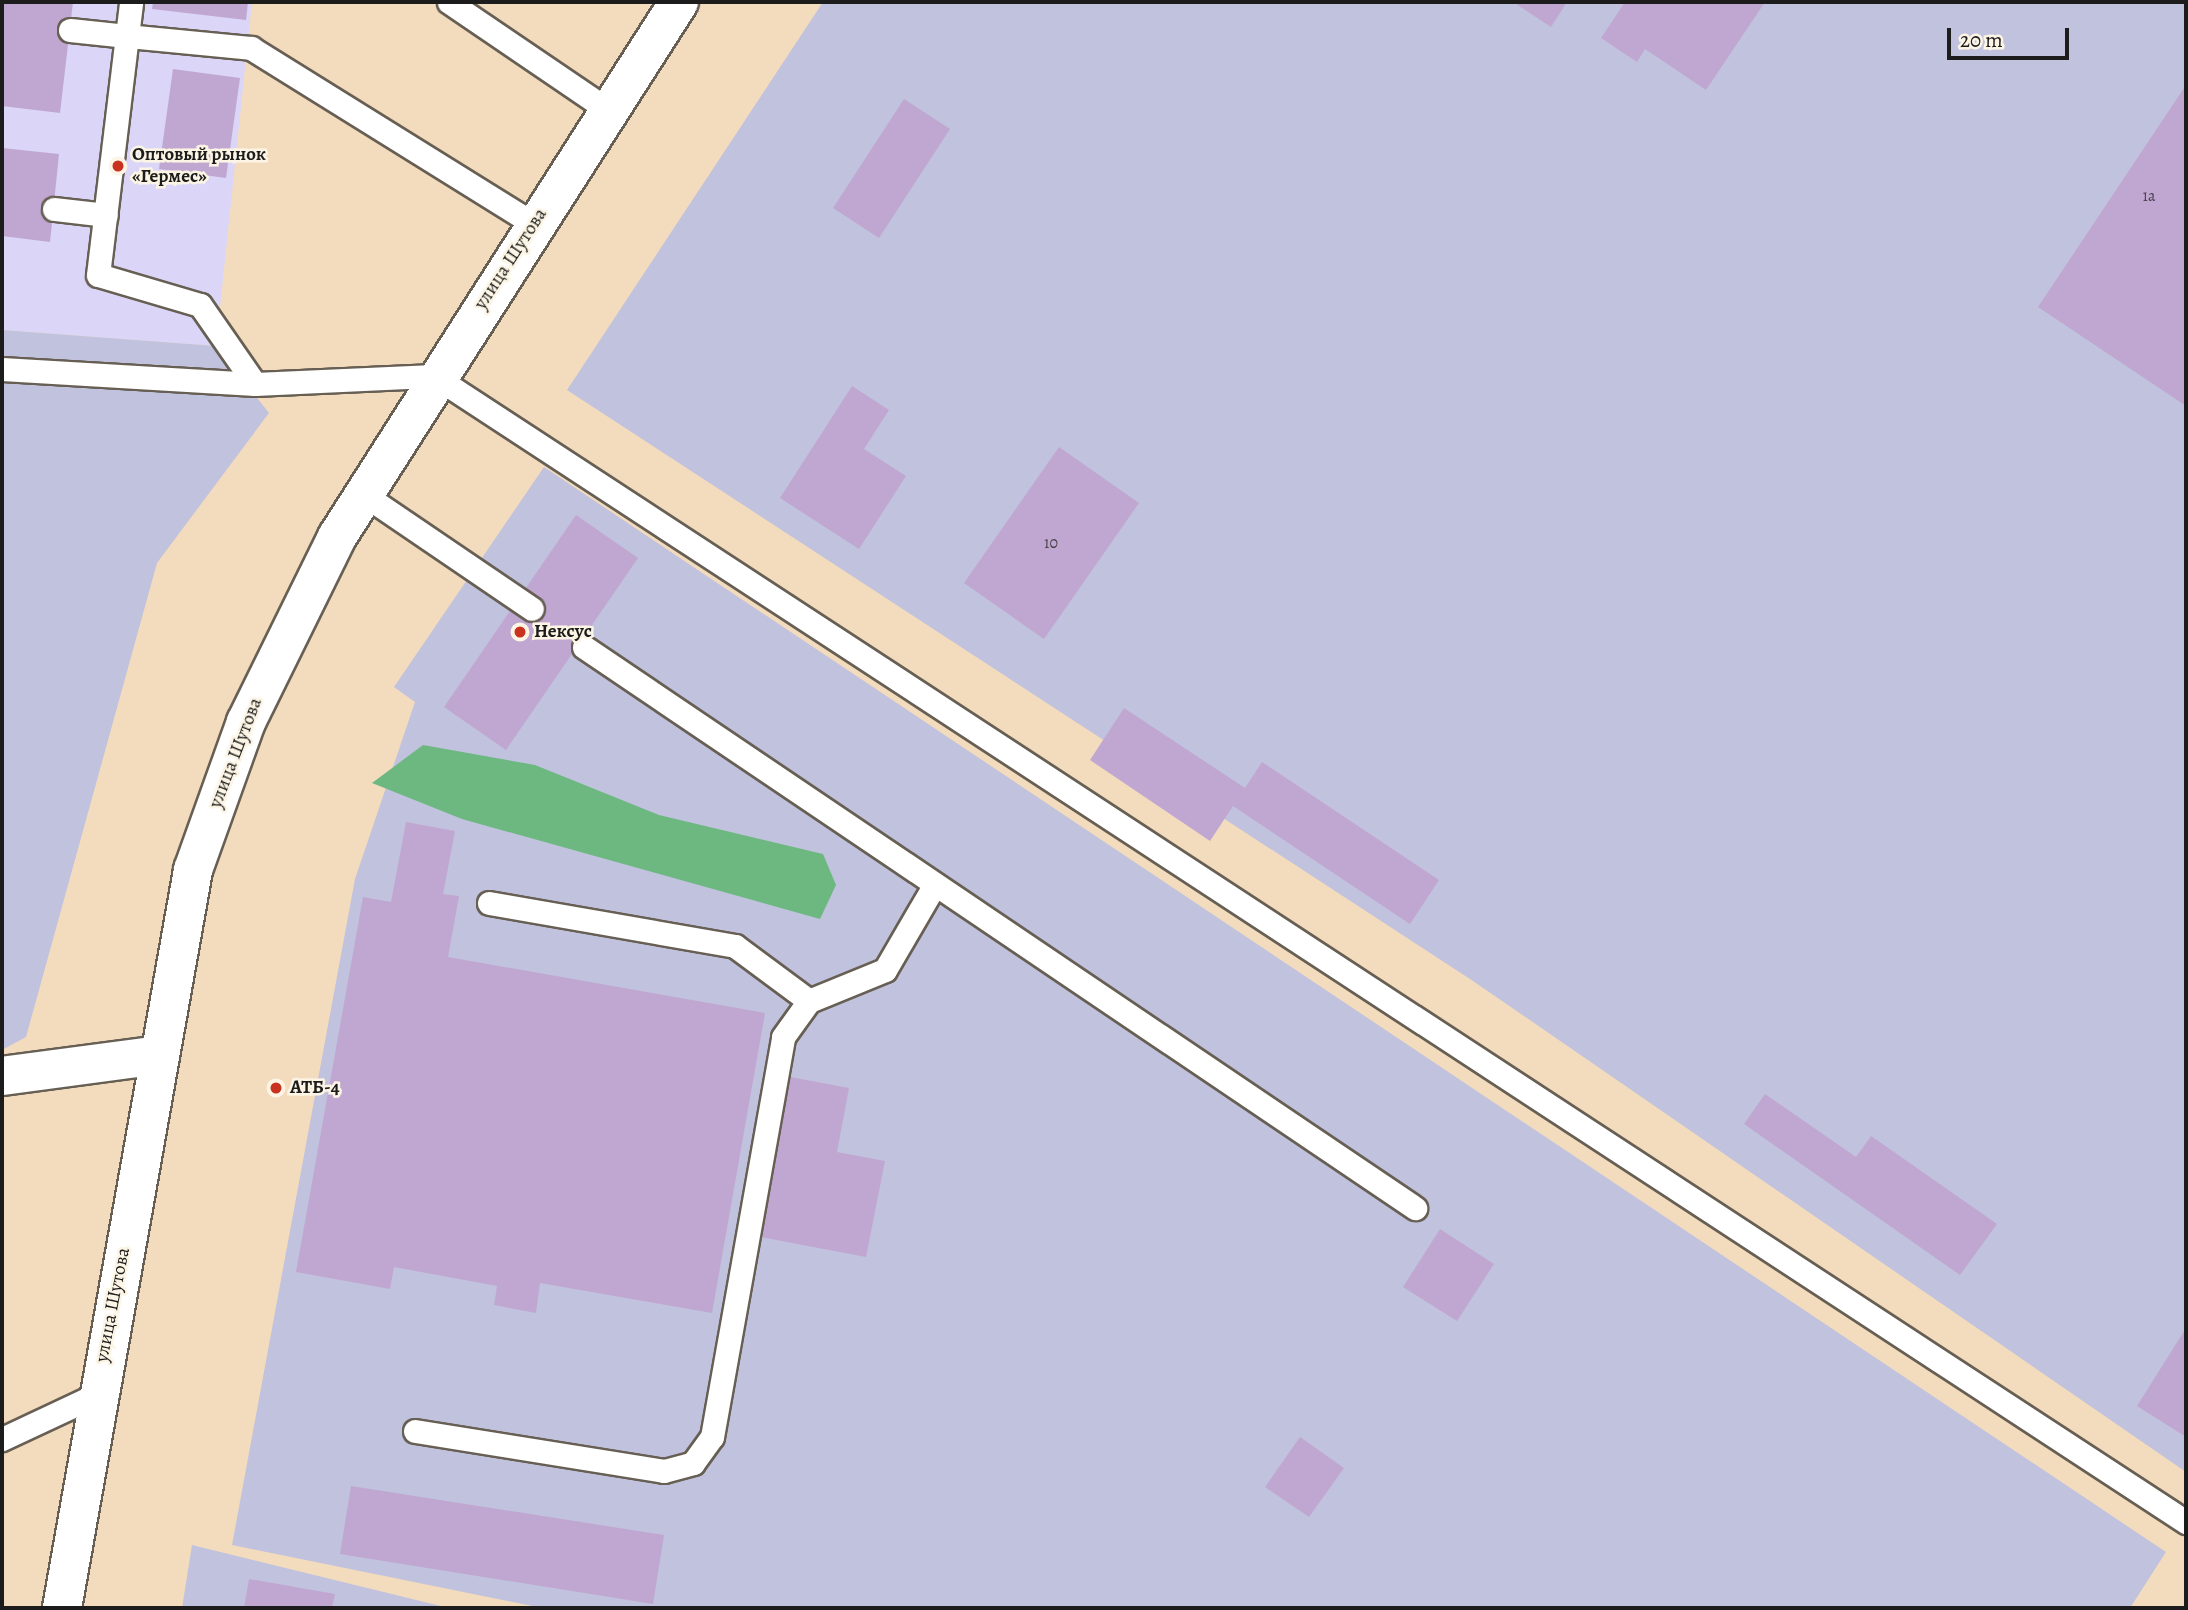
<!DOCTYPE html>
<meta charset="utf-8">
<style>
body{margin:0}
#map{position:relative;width:2188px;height:1610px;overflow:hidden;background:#f3dcbd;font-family:Alegreya,serif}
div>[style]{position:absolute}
.built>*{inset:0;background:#dbd6f7}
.industrial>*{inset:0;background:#c1c2dd}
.forest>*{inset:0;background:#6db880}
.building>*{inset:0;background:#c0a7d1}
.roads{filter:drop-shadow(2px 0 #675f54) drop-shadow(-2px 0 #675f54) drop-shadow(0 2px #675f54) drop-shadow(0 -2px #675f54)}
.lane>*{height:23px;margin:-11.5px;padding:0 11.5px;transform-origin:11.5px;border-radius:11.5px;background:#fff}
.street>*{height:38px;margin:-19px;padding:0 19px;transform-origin:19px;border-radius:19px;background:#fff}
.secondary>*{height:38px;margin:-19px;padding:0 19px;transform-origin:19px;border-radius:19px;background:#fff}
.dots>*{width:19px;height:19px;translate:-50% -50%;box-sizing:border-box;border:4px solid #fcf5e5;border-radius:50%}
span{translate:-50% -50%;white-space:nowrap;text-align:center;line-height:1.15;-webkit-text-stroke:5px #fcf5e5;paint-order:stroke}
.number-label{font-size:16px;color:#453f49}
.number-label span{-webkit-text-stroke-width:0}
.poi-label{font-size:19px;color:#1c1c1c;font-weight:700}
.left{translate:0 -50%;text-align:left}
.street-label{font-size:19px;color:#1c1c1c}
.frame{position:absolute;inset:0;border:4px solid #1c1c1c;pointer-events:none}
.scale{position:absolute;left:1947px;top:28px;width:122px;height:32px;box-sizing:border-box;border:4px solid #1c1c1c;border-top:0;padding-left:9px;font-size:21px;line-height:24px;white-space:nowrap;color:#1c1c1c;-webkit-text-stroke:5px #fcf5e5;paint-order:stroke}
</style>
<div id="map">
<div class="built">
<div style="clip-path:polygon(2px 2px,252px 2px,216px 346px,2px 330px)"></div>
</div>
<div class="industrial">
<div style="clip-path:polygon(823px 2px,2186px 2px,2186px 1472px,1473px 981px,567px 390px)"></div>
<div style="clip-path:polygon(2px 330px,216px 346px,269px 413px,157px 563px,26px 1037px,2px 1050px)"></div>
<div style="clip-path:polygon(544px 467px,2166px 1552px,2130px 1608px,542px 1608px,232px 1545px,355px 879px,415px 702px,394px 687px)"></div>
<div style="clip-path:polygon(192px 1545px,449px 1608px,182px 1608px)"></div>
</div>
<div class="forest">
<div style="clip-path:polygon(423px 745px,535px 765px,659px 815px,823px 854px,836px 885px,820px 919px,462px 819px,372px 783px)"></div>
</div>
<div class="building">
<div style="clip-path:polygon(2px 2px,73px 2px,60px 113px,2px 106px)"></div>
<div style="clip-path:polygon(153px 2px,248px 2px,246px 20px,152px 9px)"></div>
<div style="clip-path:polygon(1513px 2px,1567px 2px,1551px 27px)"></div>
<div style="clip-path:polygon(1625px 2px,1765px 2px,1706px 90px,1645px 49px,1637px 62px,1601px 38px)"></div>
<div style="clip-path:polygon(173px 69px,240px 78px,226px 178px,159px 169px)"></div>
<div style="clip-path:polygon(2186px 85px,2186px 406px,2038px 307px)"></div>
<div style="clip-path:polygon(904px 99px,950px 129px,879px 238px,833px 208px)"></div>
<div style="clip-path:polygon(2px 148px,59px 154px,50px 242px,2px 236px)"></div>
<div style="clip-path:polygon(852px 386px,889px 410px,864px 449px,906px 476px,859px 549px,780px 498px)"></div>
<div style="clip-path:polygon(1059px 447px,1139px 503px,1044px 639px,964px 583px)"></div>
<div style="clip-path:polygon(576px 515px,638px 558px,506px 750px,444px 707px)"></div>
<div style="clip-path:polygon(1124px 708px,1245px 788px,1262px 762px,1439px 880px,1410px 924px,1233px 806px,1210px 841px,1090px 760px)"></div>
<div style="clip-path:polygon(406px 822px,455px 831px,443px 894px,459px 896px,448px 957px,765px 1013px,712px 1313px,540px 1283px,536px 1313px,494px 1305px,497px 1286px,394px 1267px,390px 1289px,296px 1272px,363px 897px,391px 902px)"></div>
<div style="clip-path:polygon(769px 1073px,849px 1088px,837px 1152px,885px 1161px,866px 1257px,739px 1233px)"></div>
<div style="clip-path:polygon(1765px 1094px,1856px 1157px,1871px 1136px,1997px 1224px,1960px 1275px,1744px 1124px)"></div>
<div style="clip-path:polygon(1440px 1229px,1494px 1264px,1457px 1321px,1403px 1287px)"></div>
<div style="clip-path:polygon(2186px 1328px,2186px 1437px,2137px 1406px)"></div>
<div style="clip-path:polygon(1300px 1437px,1344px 1468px,1309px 1517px,1265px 1487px)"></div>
<div style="clip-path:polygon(351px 1486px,664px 1535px,653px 1604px,340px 1554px)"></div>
<div style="clip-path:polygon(249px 1579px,335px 1594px,332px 1608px,244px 1608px)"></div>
</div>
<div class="roads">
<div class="lane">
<div style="left:449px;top:2px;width:192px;rotate:34.2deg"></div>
<div style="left:70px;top:30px;width:57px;rotate:6deg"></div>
<div style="left:127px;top:36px;width:34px;rotate:-83deg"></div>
<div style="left:54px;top:209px;width:52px;rotate:6.6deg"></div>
<div style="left:2px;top:369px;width:253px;rotate:3.4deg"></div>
<div style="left:255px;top:384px;width:179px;rotate:-2.6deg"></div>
<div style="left:434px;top:376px;width:2094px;rotate:33.19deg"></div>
<div style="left:255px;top:384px;width:96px;rotate:-124.8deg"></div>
<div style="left:200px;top:305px;width:106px;rotate:-163.6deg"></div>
<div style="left:98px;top:275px;width:241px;rotate:-83.1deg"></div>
<div style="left:127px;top:36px;width:125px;rotate:5.5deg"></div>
<div style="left:251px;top:48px;width:333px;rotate:31.9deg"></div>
<div style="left:363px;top:494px;width:204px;rotate:34.2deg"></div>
<div style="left:584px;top:647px;width:1003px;rotate:34.02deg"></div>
<div style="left:489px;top:903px;width:250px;rotate:9.9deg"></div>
<div style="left:735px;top:946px;width:92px;rotate:36.6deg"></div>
<div style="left:415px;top:1431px;width:252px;rotate:9.1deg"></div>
<div style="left:664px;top:1471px;width:30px;rotate:-15deg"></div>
<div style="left:693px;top:1463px;width:32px;rotate:-54deg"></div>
<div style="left:712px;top:1437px;width:406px;rotate:-79.9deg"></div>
<div style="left:783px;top:1037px;width:44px;rotate:-54.2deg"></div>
<div style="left:809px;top:1001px;width:82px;rotate:-22.2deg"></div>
<div style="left:885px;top:970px;width:99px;rotate:-59.8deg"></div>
<div style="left:2px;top:1439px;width:104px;rotate:-25.1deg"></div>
</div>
<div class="street">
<div style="left:2px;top:1076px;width:159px;rotate:-7.6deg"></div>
</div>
<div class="secondary">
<div style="left:62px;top:1608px;width:750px;rotate:-79.93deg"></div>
<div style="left:193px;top:870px;width:157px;rotate:-70.3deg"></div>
<div style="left:246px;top:722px;width:206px;rotate:-63.8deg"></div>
<div style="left:337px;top:537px;width:635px;rotate:-57.41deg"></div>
</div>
</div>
<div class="dots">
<div style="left:118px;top:166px;background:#c8321e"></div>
<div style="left:520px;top:632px;background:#c8321e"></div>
<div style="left:276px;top:1088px;background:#c8321e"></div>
</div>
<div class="number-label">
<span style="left:2149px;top:196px">1а</span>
<span style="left:1051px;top:543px">10</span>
</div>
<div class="poi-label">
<span class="left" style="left:132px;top:166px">Оптовый рынок<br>«Гермес»</span>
<span class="left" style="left:534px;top:632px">Нексус</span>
<span class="left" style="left:290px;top:1088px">АТБ-4</span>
</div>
<div class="street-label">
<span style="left:511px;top:259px;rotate:-57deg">улица Шутова</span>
<span style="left:236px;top:753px;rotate:-69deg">улица Шутова</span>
<span style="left:113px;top:1305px;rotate:-79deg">улица Шутова</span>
</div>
<div class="frame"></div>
<div class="scale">20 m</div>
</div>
